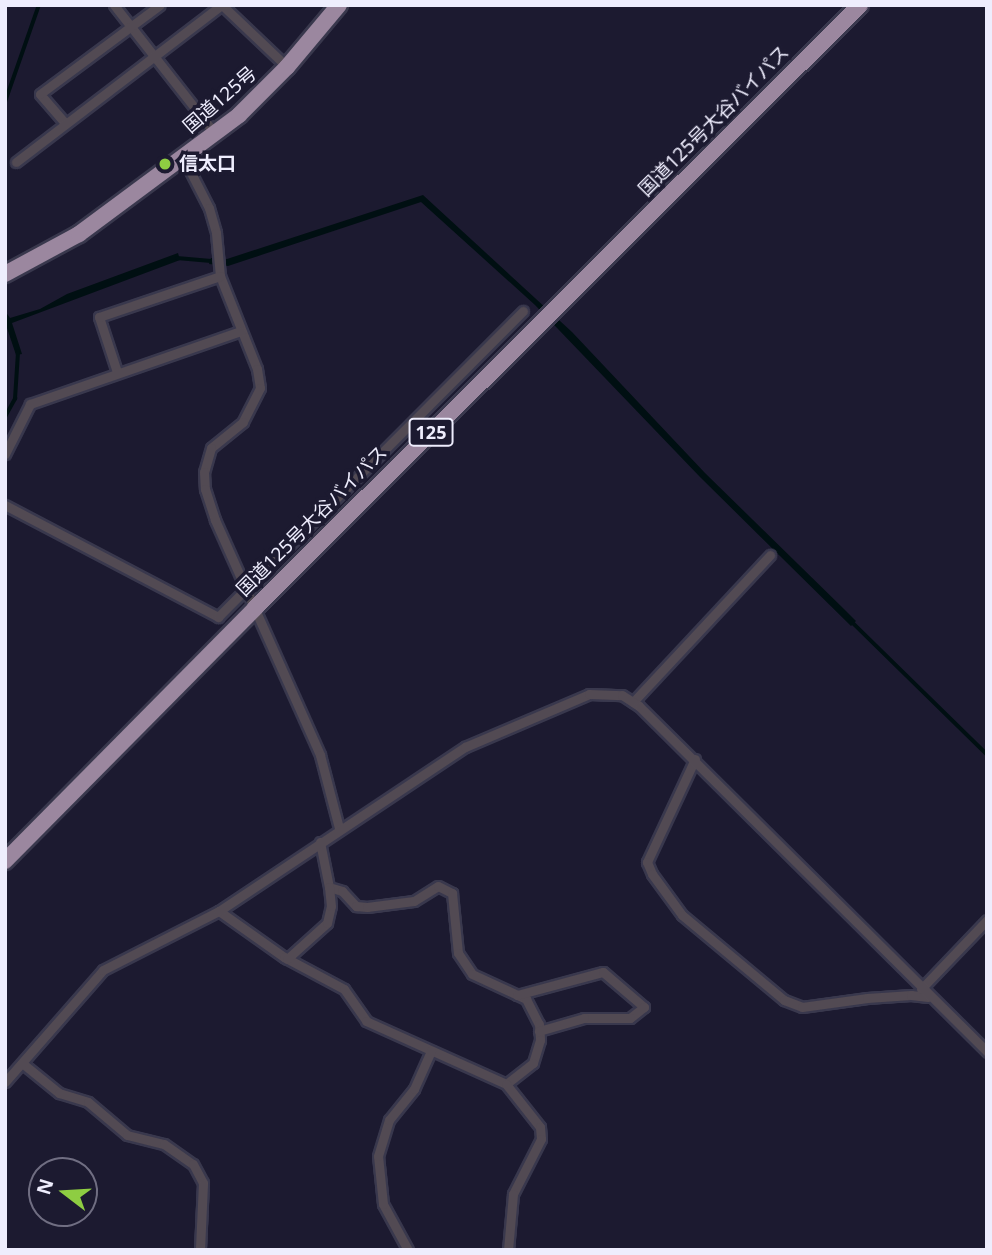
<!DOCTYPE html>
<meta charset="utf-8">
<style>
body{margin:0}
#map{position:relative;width:992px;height:1255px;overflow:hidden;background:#1c1a30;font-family:"Noto Sans","Noto Sans JP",sans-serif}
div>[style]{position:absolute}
.water>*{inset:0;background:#000f12}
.stream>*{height:3.5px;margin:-1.75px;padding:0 1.75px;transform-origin:1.75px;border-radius:1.75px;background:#000f12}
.roads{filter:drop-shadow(2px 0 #39384d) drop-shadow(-2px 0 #39384d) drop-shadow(0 2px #39384d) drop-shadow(0 -2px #39384d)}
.street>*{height:9px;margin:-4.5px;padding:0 4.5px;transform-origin:4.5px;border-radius:4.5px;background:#524a53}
.highway>*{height:16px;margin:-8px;padding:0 8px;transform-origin:8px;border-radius:8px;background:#9b879f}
.dots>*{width:19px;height:19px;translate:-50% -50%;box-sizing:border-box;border:4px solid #1c1a30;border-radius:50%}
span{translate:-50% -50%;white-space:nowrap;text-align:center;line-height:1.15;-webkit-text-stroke:7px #1c1a30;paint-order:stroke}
.shield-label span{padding:2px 5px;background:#1c1a30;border:2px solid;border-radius:5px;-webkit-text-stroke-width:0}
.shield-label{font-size:18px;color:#eeedfd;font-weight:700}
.street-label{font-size:19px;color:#eeedfd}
.poi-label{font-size:19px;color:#eeedfd;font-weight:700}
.left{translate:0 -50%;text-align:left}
.frame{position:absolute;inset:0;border:7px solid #eeedfd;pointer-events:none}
.north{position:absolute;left:28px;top:1157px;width:70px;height:70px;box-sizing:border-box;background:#1c1a30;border:2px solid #706e82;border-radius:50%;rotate:287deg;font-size:19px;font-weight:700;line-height:28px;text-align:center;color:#eeedfd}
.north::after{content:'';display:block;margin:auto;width:24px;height:32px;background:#8ecd42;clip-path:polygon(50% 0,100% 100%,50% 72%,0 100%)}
</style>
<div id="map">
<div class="water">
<div style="clip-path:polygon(423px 195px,572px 332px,705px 473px,846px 611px,856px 621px,851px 626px,700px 477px,535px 305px,421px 202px,228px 266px,209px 264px,211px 258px,227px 259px)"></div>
<div style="clip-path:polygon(178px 253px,180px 260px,12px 323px,22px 354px,16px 355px,5px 322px,5px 311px,10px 318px,40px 309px,67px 294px)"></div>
</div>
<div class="stream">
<div style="left:5px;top:102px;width:103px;rotate:-70.7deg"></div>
<div style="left:177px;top:258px;width:37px;rotate:5deg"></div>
<div style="left:5px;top:417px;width:21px;rotate:-61deg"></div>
<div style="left:15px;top:399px;width:47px;rotate:-86.3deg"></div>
<div style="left:851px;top:621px;width:190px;rotate:44.4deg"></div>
</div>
<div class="roads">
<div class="street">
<div style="left:114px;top:5px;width:164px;rotate:51.9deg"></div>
<div style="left:222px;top:5px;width:90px;rotate:43.6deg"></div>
<div style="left:65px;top:123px;width:38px;rotate:-131deg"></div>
<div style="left:40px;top:94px;width:149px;rotate:-36.6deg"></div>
<div style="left:184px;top:159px;width:55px;rotate:63deg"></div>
<div style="left:209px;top:208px;width:26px;rotate:74deg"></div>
<div style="left:216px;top:233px;width:43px;rotate:84.7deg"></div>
<div style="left:220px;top:276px;width:100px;rotate:68.3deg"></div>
<div style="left:257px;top:369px;width:19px;rotate:81deg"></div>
<div style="left:260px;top:388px;width:38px;rotate:117deg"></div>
<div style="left:243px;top:422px;width:41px;rotate:140.9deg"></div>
<div style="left:211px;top:448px;width:25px;rotate:106deg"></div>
<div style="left:204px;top:472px;width:17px;rotate:87deg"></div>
<div style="left:205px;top:489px;width:33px;rotate:72deg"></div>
<div style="left:215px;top:520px;width:257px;rotate:65.9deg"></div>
<div style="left:320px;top:755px;width:75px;rotate:75.4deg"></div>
<div style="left:16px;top:162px;width:258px;rotate:-37.4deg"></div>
<div style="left:117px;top:372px;width:58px;rotate:-108.1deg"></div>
<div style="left:99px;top:317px;width:128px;rotate:-18.7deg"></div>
<div style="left:5px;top:454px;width:56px;rotate:-63.4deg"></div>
<div style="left:30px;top:404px;width:223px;rotate:-19.1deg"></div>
<div style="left:5px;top:505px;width:241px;rotate:27.7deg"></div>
<div style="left:218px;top:617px;width:432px;rotate:-45.1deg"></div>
<div style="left:633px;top:702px;width:201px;rotate:-47deg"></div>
<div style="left:695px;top:759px;width:114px;rotate:115deg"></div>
<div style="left:647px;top:862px;width:13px;rotate:67deg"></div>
<div style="left:652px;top:874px;width:51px;rotate:53.8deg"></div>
<div style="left:682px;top:915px;width:133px;rotate:39.8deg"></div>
<div style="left:784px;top:1000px;width:19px;rotate:21deg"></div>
<div style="left:802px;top:1007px;width:66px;rotate:-7.9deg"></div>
<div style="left:867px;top:998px;width:44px;rotate:-3.9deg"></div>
<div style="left:911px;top:995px;width:17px;rotate:7deg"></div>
<div style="left:320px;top:842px;width:46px;rotate:78.7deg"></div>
<div style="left:329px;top:887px;width:14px;rotate:17deg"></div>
<div style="left:342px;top:891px;width:21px;rotate:47deg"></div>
<div style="left:356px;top:906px;width:11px;rotate:5deg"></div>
<div style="left:367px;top:907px;width:47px;rotate:-7.3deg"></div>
<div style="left:414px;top:901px;width:28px;rotate:-32deg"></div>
<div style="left:438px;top:886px;width:16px;rotate:27deg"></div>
<div style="left:452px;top:893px;width:60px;rotate:84.3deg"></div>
<div style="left:458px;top:953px;width:25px;rotate:56deg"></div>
<div style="left:472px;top:974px;width:60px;rotate:24.8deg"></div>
<div style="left:526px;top:999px;width:28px;rotate:63deg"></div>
<div style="left:539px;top:1024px;width:16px;rotate:86deg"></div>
<div style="left:540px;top:1040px;width:24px;rotate:107deg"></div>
<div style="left:533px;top:1063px;width:34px;rotate:142deg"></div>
<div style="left:219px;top:911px;width:80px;rotate:35.3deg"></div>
<div style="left:284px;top:957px;width:68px;rotate:28.1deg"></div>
<div style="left:344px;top:989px;width:39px;rotate:55deg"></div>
<div style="left:366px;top:1021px;width:154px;rotate:24.2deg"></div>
<div style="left:506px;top:1084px;width:55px;rotate:51.7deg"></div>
<div style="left:540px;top:1127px;width:12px;rotate:85deg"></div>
<div style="left:541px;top:1139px;width:62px;rotate:117deg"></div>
<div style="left:513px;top:1194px;width:56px;rotate:95.1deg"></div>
<div style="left:287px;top:959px;width:54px;rotate:-42deg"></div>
<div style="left:327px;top:923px;width:17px;rotate:-77deg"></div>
<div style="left:331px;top:906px;width:19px;rotate:-96deg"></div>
<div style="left:921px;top:989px;width:95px;rotate:-46.3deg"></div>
<div style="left:517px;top:995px;width:89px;rotate:-15deg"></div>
<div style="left:603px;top:972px;width:54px;rotate:40.5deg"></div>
<div style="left:644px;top:1007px;width:18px;rotate:142deg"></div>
<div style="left:630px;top:1018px;width:46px;rotate:180deg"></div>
<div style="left:584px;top:1018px;width:47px;rotate:163.9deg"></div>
<div style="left:22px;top:1063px;width:48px;rotate:39deg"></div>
<div style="left:59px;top:1093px;width:30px;rotate:17deg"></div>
<div style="left:88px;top:1102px;width:51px;rotate:40.2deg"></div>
<div style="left:127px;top:1135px;width:38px;rotate:14deg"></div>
<div style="left:164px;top:1144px;width:35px;rotate:35deg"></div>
<div style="left:193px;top:1164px;width:21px;rotate:62deg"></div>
<div style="left:203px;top:1183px;width:67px;rotate:92.6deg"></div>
<div style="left:5px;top:1082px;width:149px;rotate:-48.8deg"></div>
<div style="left:103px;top:970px;width:130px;rotate:-27deg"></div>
<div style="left:219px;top:911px;width:296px;rotate:-33.7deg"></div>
<div style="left:465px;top:747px;width:135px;rotate:-23.1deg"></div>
<div style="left:589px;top:694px;width:33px;rotate:2deg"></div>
<div style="left:622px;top:695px;width:20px;rotate:33deg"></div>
<div style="left:639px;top:706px;width:491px;rotate:44.8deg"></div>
<div style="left:408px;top:1250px;width:52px;rotate:-118.5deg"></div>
<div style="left:383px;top:1204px;width:48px;rotate:-95.9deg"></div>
<div style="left:378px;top:1156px;width:38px;rotate:-73deg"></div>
<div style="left:389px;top:1120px;width:40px;rotate:-51deg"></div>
<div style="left:414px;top:1089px;width:42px;rotate:-65.9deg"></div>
</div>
<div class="highway">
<div style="left:5px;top:274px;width:84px;rotate:-28.4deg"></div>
<div style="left:79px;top:234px;width:199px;rotate:-36.6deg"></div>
<div style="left:239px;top:115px;width:68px;rotate:-45deg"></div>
<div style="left:287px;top:67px;width:81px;rotate:-50deg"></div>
<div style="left:5px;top:861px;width:356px;rotate:-45.3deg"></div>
<div style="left:255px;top:608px;width:854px;rotate:-44.91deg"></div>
</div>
</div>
<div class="dots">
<div style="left:165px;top:164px;background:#8ecd42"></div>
</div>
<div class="shield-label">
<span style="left:431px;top:432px">125</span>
</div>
<div class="street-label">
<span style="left:220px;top:100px;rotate:-41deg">国道125号</span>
<span style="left:714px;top:121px;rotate:-45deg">国道125号大谷バイパス</span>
<span style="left:312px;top:521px;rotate:-45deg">国道125号大谷バイパス</span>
</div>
<div class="poi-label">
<span class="left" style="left:179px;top:164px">信太口</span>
</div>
<div class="frame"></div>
<div class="north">N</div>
</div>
